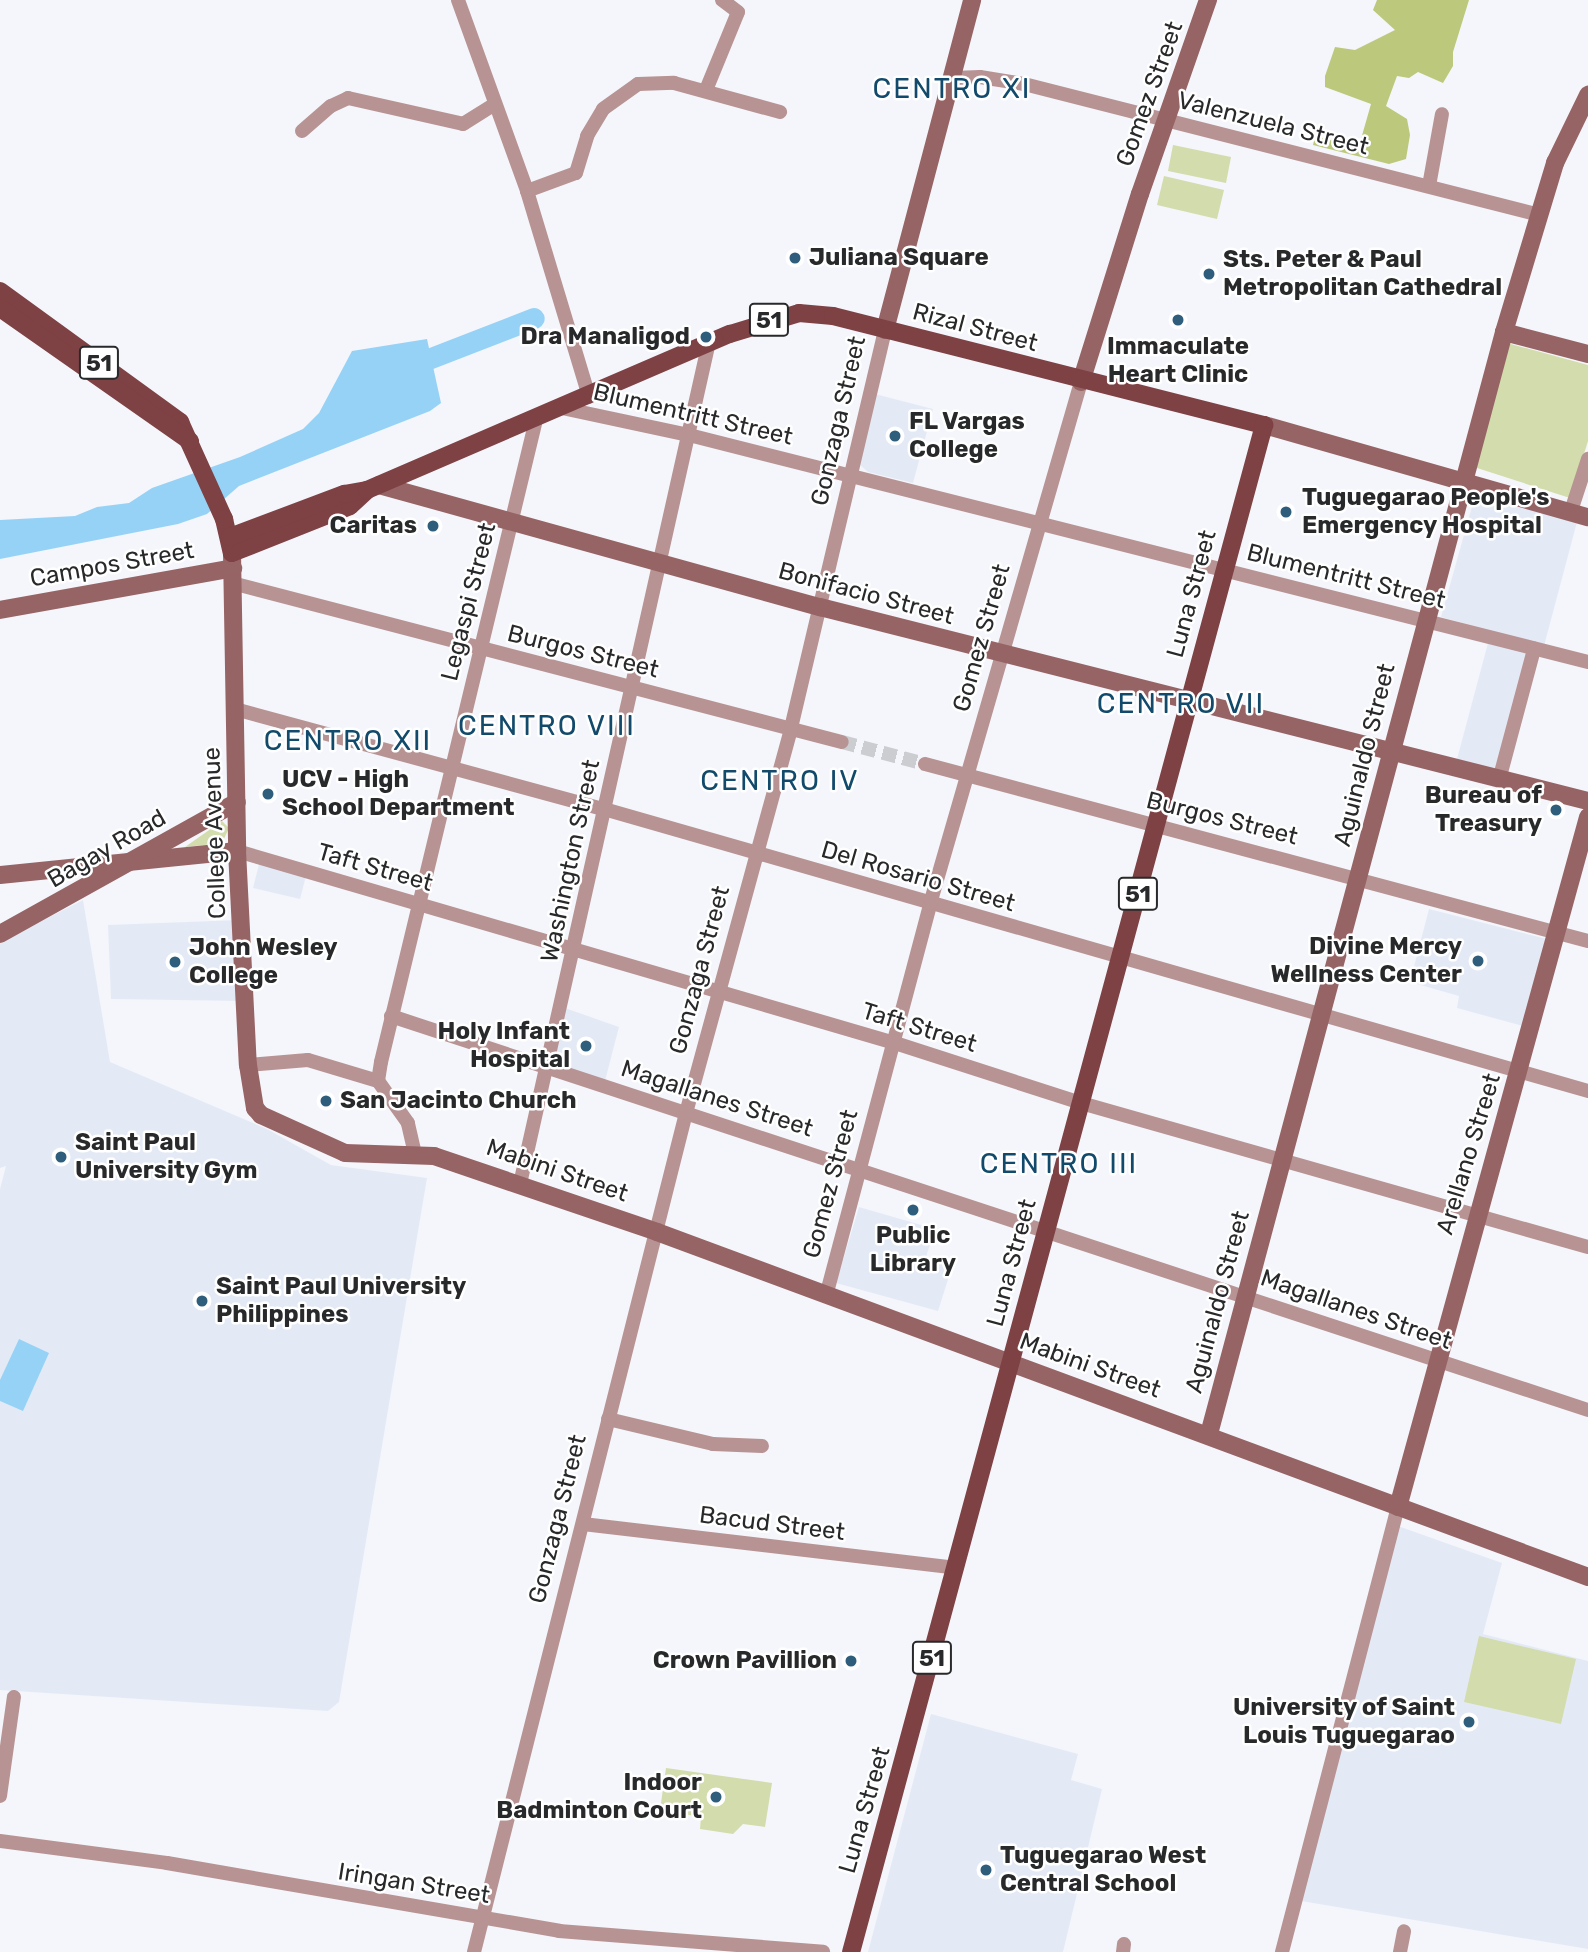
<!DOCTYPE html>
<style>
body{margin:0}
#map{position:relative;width:1588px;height:1952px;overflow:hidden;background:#f4f6fb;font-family:Rubik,sans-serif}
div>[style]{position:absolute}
.built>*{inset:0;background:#e4eaf5}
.green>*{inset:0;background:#d3dcac}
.forest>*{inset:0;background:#bcc87c}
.water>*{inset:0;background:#96d2f6}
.river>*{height:21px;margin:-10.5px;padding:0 10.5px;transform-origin:10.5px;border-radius:10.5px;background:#96d2f6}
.street-tunnel>*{height:14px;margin-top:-7px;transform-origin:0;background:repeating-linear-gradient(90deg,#cbcdd1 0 14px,transparent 0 21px)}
.street>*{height:14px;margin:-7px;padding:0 7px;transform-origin:7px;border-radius:7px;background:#b89393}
.secondary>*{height:18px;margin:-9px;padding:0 9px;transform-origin:9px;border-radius:9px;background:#976465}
.primary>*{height:18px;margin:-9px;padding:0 9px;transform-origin:9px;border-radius:9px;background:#7e4144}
.dots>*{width:19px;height:19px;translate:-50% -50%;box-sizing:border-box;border:4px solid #fff;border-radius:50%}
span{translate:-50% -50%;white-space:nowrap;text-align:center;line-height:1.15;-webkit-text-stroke:5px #fff;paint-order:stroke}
.shield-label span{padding:2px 5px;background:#fff;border:2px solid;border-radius:5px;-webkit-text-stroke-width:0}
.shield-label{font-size:23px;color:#28292a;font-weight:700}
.street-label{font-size:24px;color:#28292a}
.poi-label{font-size:24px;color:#28292a;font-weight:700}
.left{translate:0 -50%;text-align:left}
.right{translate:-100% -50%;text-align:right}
.quarter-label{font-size:28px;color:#124a6b;letter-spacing:2px}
</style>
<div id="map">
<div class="built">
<div style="clip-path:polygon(875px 394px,933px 409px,913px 483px,868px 472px,859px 464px)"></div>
<div style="clip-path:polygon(1476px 492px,1577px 522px,1544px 646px,1441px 617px)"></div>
<div style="clip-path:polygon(1488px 643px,1531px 654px,1499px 770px,1457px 759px)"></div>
<div style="clip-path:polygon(259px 864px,306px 876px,300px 899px,253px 888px)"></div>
<div style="clip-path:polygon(83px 900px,110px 1062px,267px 1129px,331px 1165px,427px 1178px,339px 1702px,328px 1711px,0 1690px,0 1189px,6px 1166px,0 1168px,0 942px)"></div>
<div style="clip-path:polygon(1429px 909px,1547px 939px,1523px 1026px,1457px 1008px,1459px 996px,1410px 982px)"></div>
<div style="clip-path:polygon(239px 920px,242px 1001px,111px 999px,108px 925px)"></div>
<div style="clip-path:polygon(565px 1008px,619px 1027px,605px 1081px,554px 1065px)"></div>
<div style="clip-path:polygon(859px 1207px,935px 1229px,926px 1257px,952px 1267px,938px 1311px,836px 1283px)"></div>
<div style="clip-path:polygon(1398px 1526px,1502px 1563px,1483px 1634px,1588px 1661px,1588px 1949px,1301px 1901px)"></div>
<div style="clip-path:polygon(931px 1714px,1078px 1754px,1071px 1780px,1102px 1789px,1063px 1952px,868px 1952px)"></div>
</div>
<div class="green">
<div style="clip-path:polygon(1173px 145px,1231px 157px,1226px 183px,1168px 171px)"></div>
<div style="clip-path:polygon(1164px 176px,1224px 190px,1217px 219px,1157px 205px)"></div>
<div style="clip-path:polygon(1507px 343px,1588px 365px,1588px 441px,1570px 498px,1474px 467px)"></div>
<div style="clip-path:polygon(222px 821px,229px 828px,222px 843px,185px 847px)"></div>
<div style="clip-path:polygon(1479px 1636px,1576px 1659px,1561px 1724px,1464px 1702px)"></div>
<div style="clip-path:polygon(666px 1768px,772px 1783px,765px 1827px,743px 1824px,733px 1834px,700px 1829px,701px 1817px,660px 1810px)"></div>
</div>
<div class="forest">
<div style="clip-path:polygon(1377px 0,1469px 0,1453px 52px,1453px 66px,1443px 83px,1418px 72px,1409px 78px,1397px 76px,1386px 106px,1407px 119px,1410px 135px,1406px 159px,1389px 164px,1313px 145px,1315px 137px,1359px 146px,1371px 104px,1325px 87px,1325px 76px,1335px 47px,1355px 50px,1395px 30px,1373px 10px)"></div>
</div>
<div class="water">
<div style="clip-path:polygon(427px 339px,441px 403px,430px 411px,239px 486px,207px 514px,178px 524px,0 559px,0 520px,75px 516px,97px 507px,129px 503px,152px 488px,240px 457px,303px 429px,319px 413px,352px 351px)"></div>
<div style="clip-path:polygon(19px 1339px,49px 1353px,23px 1411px,0 1401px,0 1380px)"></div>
</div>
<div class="river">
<div style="left:405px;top:368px;width:138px;rotate:-21.2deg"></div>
</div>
<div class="street-tunnel">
<div style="left:842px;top:742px;width:86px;rotate:14.8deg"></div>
</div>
<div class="street">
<div style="left:458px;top:0;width:203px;rotate:70.1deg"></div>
<div style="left:527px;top:191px;width:215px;rotate:73.2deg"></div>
<div style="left:953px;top:78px;width:27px;rotate:-2deg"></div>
<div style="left:980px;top:77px;width:45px;rotate:9deg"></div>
<div style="left:1024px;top:84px;width:532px;rotate:14.25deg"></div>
<div style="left:706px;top:90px;width:84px;rotate:-67.7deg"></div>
<div style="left:738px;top:12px;width:20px;rotate:-143deg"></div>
<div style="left:302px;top:131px;width:38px;rotate:-41deg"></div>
<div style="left:331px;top:106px;width:19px;rotate:-25deg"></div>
<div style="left:348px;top:98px;width:118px;rotate:12.7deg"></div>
<div style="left:463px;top:124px;width:36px;rotate:-32deg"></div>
<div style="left:1429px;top:186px;width:73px;rotate:-79.8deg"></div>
<div style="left:527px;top:191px;width:52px;rotate:-20.2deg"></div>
<div style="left:576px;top:173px;width:39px;rotate:-73deg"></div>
<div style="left:587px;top:136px;width:31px;rotate:-59deg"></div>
<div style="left:603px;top:109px;width:43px;rotate:-35.5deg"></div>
<div style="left:638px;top:84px;width:36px;rotate:-2deg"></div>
<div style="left:674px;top:83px;width:110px;rotate:15.3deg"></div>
<div style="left:562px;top:408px;width:130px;rotate:12deg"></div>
<div style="left:689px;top:435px;width:927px;rotate:14.17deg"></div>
<div style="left:1571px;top:511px;width:55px;rotate:-71.9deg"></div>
<div style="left:232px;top:583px;width:630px;rotate:14.61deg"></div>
<div style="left:235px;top:709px;width:382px;rotate:15.2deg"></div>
<div style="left:604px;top:809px;width:1024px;rotate:15.99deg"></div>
<div style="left:925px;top:764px;width:686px;rotate:14.95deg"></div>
<div style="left:1499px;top:780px;width:136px;rotate:-75deg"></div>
<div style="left:237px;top:851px;width:685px;rotate:16.27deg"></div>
<div style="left:895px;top:1043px;width:195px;rotate:17.9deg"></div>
<div style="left:1081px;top:1103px;width:527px;rotate:15.86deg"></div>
<div style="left:391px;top:1016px;width:1260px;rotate:18.22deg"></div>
<div style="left:248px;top:1065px;width:60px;rotate:-4.8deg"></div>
<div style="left:308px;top:1060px;width:73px;rotate:16.7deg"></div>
<div style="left:415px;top:1154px;width:32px;rotate:-103deg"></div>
<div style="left:408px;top:1123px;width:52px;rotate:-125.5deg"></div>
<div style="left:378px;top:1081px;width:19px;rotate:-81deg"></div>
<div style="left:381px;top:1062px;width:660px;rotate:-76.43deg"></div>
<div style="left:520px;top:1184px;width:863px;rotate:-77.35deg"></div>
<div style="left:826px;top:1296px;width:406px;rotate:-75.1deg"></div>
<div style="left:930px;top:904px;width:543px;rotate:-73.87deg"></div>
<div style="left:608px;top:1419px;width:108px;rotate:13.4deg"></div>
<div style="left:713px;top:1444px;width:49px;rotate:2.3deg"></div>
<div style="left:583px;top:1524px;width:376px;rotate:6.7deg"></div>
<div style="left:0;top:1796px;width:100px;rotate:-82deg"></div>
<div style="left:0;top:1841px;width:168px;rotate:7.5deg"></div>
<div style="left:167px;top:1863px;width:398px;rotate:9.8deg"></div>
<div style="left:559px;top:1931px;width:265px;rotate:4.5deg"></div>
<div style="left:474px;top:1952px;width:865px;rotate:-75.82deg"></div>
<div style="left:686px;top:1113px;width:399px;rotate:-74.7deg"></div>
<div style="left:791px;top:728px;width:409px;rotate:-76.7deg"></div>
<div style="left:1123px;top:1952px;width:8px;rotate:-83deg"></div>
<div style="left:1282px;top:1952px;width:460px;rotate:-75.4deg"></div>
<div style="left:1400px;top:1952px;width:21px;rotate:-79deg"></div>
</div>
<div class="secondary">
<div style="left:885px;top:330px;width:341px;rotate:-75.2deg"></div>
<div style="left:1504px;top:332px;width:87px;rotate:14.7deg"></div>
<div style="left:1081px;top:382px;width:197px;rotate:-72.6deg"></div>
<div style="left:1140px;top:194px;width:206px;rotate:-70.7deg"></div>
<div style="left:1264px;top:425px;width:337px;rotate:15.9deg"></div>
<div style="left:379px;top:485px;width:458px;rotate:15.5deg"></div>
<div style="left:820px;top:607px;width:792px;rotate:14.18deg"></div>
<div style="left:232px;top:553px;width:298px;rotate:89deg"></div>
<div style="left:237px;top:851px;width:214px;rotate:87.1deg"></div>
<div style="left:248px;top:1065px;width:44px;rotate:80.8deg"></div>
<div style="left:255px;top:1108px;width:9px;rotate:49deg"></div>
<div style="left:261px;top:1115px;width:92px;rotate:24.3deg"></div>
<div style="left:345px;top:1153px;width:89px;rotate:1.9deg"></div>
<div style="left:434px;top:1156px;width:236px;rotate:18.8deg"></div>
<div style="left:657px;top:1232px;width:993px;rotate:20.33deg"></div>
<div style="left:0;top:610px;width:237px;rotate:-10.2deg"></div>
<div style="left:0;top:875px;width:238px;rotate:-5.8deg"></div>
<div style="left:0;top:934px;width:271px;rotate:-29.1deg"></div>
<div style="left:1209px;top:1434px;width:1141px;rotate:-75.01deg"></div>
<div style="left:1504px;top:332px;width:177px;rotate:-73.2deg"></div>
<div style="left:1555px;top:163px;width:76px;rotate:-64.1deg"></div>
<div style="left:1398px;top:1507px;width:716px;rotate:-74.6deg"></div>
</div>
<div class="primary">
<div style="left:0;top:291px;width:223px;rotate:36deg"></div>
<div style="left:180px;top:422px;width:107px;rotate:65.6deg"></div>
<div style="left:224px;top:519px;width:35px;rotate:77deg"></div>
<div style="left:232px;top:553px;width:127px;rotate:-21.7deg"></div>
<div style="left:350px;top:506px;width:23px;rotate:-43deg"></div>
<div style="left:0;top:308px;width:232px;rotate:35deg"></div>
<div style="left:230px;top:537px;width:122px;rotate:-20.7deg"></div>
<div style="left:344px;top:494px;width:23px;rotate:-10deg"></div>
<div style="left:367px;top:490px;width:395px;rotate:-23.3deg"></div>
<div style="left:730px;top:334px;width:72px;rotate:-16.9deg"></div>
<div style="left:799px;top:313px;width:34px;rotate:5deg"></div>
<div style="left:833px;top:316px;width:445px;rotate:14.2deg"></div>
<div style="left:1264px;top:425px;width:1582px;rotate:105.13deg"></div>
</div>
<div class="dots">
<div style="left:795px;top:258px;background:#2f5d7c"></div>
<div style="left:1209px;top:274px;background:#2f5d7c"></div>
<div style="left:1178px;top:320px;background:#2f5d7c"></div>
<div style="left:706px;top:337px;background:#2f5d7c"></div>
<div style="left:895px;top:436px;background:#2f5d7c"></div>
<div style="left:1286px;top:512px;background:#2f5d7c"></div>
<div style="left:433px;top:526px;background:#2f5d7c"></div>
<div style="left:268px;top:794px;background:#2f5d7c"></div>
<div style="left:1556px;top:810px;background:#2f5d7c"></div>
<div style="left:1478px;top:961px;background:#2f5d7c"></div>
<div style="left:175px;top:962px;background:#2f5d7c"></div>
<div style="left:586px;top:1046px;background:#2f5d7c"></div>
<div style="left:326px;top:1101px;background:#2f5d7c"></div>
<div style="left:61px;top:1157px;background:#2f5d7c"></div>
<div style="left:913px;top:1210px;background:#2f5d7c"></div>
<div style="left:202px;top:1301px;background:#2f5d7c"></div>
<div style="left:851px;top:1661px;background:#2f5d7c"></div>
<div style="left:1469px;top:1722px;background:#2f5d7c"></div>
<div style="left:716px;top:1797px;background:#2f5d7c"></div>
<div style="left:986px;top:1870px;background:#2f5d7c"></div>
</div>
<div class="shield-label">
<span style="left:769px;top:320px">51</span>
<span style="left:99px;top:363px">51</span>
<span style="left:1138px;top:894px">51</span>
<span style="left:932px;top:1658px">51</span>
</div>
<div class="street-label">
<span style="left:1150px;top:94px;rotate:-70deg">Gomez Street</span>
<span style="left:1273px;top:124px;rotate:14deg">Valenzuela Street</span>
<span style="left:975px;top:328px;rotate:15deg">Rizal Street</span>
<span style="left:693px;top:415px;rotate:13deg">Blumentritt Street</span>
<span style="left:839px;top:421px;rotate:-77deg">Gonzaga Street</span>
<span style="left:112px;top:565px;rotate:-10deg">Campos Street</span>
<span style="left:1346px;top:577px;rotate:14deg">Blumentritt Street</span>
<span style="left:866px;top:594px;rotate:15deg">Bonifacio Street</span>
<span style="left:1192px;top:594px;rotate:-75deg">Luna Street</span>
<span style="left:469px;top:602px;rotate:-76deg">Legaspi Street</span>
<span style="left:982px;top:638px;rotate:-74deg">Gomez Street</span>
<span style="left:583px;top:652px;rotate:14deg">Burgos Street</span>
<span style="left:1365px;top:755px;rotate:-76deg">Aguinaldo Street</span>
<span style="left:1222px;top:819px;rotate:14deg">Burgos Street</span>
<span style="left:215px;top:833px;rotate:-92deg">College Avenue</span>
<span style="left:107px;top:849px;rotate:-30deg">Bagay Road</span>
<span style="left:571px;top:861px;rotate:-78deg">Washington Street</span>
<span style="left:375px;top:868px;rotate:16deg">Taft Street</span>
<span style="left:918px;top:877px;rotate:16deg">Del Rosario Street</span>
<span style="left:700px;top:970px;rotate:-75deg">Gonzaga Street</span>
<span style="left:919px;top:1028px;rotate:17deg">Taft Street</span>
<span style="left:717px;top:1099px;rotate:18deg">Magallanes Street</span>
<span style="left:1469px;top:1154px;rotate:-73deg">Arellano Street</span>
<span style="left:557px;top:1171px;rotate:19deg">Mabini Street</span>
<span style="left:831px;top:1184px;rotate:-75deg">Gomez Street</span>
<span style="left:1012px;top:1263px;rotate:-75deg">Luna Street</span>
<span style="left:1218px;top:1302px;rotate:-75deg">Aguinaldo Street</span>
<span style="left:1356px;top:1310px;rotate:19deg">Magallanes Street</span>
<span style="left:1090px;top:1366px;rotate:20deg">Mabini Street</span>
<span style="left:558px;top:1519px;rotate:-76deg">Gonzaga Street</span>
<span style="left:772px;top:1524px;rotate:7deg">Bacud Street</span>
<span style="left:865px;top:1810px;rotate:-74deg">Luna Street</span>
<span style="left:414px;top:1884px;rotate:9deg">Iringan Street</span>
</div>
<div class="poi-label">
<span class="left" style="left:809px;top:258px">Juliana Square</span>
<span class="left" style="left:1223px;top:274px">Sts. Peter &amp; Paul<br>Metropolitan Cathedral</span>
<span class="right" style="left:690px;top:337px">Dra Manaligod</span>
<span style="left:1178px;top:361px">Immaculate<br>Heart Clinic</span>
<span class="left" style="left:909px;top:436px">FL Vargas<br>College</span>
<span class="left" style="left:1302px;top:512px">Tuguegarao People's<br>Emergency Hospital</span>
<span class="right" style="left:417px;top:526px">Caritas</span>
<span class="left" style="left:282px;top:794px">UCV - High<br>School Department</span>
<span class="right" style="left:1542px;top:810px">Bureau of<br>Treasury</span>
<span class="right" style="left:1462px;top:961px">Divine Mercy<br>Wellness Center</span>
<span class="left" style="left:189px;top:962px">John Wesley<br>College</span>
<span class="right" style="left:570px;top:1046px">Holy Infant<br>Hospital</span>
<span class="left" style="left:340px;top:1101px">San Jacinto Church</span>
<span class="left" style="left:75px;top:1157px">Saint Paul<br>University Gym</span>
<span style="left:913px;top:1250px">Public<br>Library</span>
<span class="left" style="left:216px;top:1301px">Saint Paul University<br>Philippines</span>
<span class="right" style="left:837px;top:1661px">Crown Pavillion</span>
<span class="right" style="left:1455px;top:1722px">University of Saint<br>Louis Tuguegarao</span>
<span class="right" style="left:702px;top:1797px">Indoor<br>Badminton Court</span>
<span class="left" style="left:1000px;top:1870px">Tuguegarao West<br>Central School</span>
</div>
<div class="quarter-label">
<span style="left:952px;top:89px">CENTRO XI</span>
<span style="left:1181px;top:704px">CENTRO VII</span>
<span style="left:547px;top:726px">CENTRO VIII</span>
<span style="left:348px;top:741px">CENTRO XII</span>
<span style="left:780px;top:781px">CENTRO IV</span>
<span style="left:1059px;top:1164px">CENTRO III</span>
</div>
</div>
